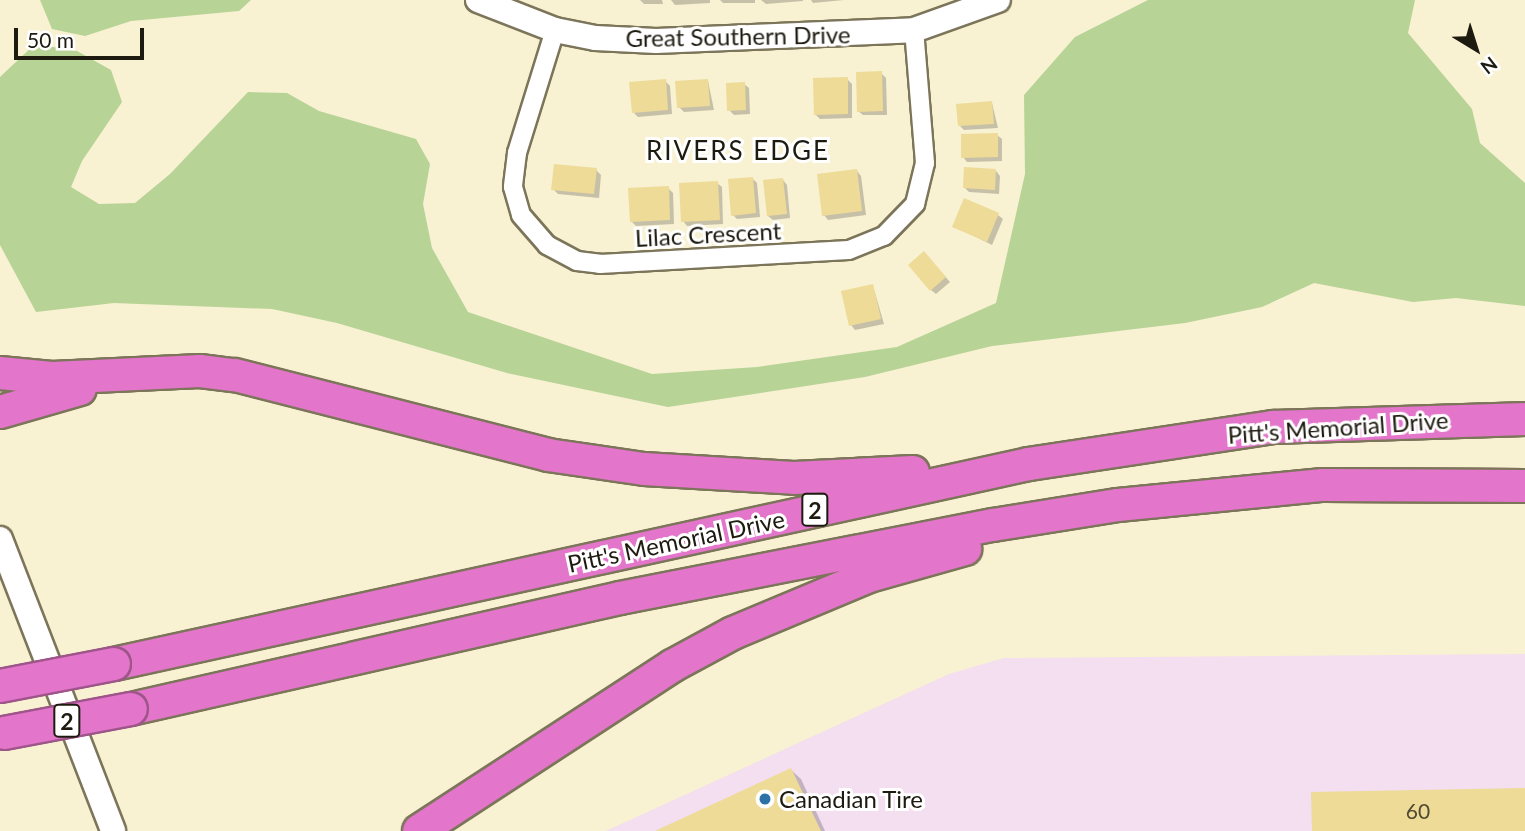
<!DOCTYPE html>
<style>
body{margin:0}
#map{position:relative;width:1525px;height:831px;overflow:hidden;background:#f8f1d2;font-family:Lato,sans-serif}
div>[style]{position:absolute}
.commercial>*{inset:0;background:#f3dfef}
.green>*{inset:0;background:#b7d396}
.shadow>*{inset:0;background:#0003}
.building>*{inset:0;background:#eddb97}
.roads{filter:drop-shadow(2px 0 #7c755a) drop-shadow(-2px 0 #7c755a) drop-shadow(0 2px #7c755a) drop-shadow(0 -2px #7c755a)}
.street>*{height:18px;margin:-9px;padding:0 9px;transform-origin:9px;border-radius:9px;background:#fff}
.secondary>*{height:24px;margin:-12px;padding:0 12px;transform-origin:12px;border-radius:12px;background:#fff}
.highway>*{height:32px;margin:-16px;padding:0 16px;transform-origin:16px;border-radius:16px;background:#e375ca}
.bridges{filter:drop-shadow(2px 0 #9e5589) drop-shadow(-2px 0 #9e5589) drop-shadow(0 2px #9e5589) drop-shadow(0 -2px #9e5589)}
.highway-bridge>*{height:32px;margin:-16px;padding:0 16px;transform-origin:16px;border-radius:16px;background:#e375ca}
.dots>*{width:19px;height:19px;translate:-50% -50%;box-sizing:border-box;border:4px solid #fff;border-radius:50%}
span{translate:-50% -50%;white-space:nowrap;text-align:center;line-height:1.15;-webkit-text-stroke:6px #fff;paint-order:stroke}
.number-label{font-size:21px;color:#514a32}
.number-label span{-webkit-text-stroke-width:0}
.shield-label span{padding:2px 5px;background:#fff;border:2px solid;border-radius:5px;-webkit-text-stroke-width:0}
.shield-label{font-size:23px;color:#1d1a10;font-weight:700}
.street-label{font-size:24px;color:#1d1a10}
.poi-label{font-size:24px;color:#1d1a10}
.left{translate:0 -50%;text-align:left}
.neighbourhood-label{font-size:26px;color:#1d1a10;letter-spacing:2px}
.north{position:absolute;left:1441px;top:14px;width:70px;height:70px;-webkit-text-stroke:5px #fff;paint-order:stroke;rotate:142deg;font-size:19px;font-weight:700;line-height:28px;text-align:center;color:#1d1a10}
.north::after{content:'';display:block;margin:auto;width:24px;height:32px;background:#1d1a10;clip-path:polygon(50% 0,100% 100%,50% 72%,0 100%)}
.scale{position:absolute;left:14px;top:28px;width:130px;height:32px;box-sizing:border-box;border:4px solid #1d1a10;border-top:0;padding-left:9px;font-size:21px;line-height:24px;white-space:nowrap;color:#1d1a10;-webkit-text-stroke:5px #fff;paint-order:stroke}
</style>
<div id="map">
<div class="commercial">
<div style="clip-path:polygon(1525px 654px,1525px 831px,606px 831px,949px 674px,1004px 658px)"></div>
</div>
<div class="green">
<div style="clip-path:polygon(40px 0,251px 0,239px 11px,131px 21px,85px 36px,52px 29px)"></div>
<div style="clip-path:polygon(1148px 0,1415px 0,1408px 33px,1472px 109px,1480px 143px,1525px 183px,1525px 306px,1456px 298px,1413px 302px,1314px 283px,1262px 307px,1185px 323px,992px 346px,865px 377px,668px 407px,507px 373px,337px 323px,272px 309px,114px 303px,36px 312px,0 245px,0 77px,35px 44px,77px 51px,111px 70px,122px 102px,82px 161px,71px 187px,99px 204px,135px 203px,170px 174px,248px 92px,287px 93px,319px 111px,416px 139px,430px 164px,423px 204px,432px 248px,468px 312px,652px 374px,757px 367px,897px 347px,996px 303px,1025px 174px,1024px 95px,1075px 37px)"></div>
</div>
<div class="shadow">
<div style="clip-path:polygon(640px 0,662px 0,663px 4px,644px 4px)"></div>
<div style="clip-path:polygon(671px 0,710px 0,710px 3px,675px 5px)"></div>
<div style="clip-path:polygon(720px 0,755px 0,755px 3px,723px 3px)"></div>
<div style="clip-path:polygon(761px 0,803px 0,803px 1px,766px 4px)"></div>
<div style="clip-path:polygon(811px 0,844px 0,813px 3px)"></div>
<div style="clip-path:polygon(881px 73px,886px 78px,887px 115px,863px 115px,858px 111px)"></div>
<div style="clip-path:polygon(847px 79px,852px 84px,852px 118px,820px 119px,815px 114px)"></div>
<div style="clip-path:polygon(665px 81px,670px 86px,672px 114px,638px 117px,634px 113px)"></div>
<div style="clip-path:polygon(708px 81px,714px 110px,684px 112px,679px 107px)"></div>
<div style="clip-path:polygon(744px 84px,749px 88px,750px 114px,734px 115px,729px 110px)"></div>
<div style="clip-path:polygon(992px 103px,998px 128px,964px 130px,960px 126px)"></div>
<div style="clip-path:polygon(997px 135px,1002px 139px,1002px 161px,967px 162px,963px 157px)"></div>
<div style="clip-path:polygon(596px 170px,601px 175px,599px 198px,558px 194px,553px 189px)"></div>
<div style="clip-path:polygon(857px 171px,861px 176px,866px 215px,828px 220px,824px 215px)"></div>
<div style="clip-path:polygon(996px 171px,1000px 176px,999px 194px,969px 192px,964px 187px)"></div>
<div style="clip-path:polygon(752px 178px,757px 183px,760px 217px,737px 219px,733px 215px)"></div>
<div style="clip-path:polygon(783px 180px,787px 185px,790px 218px,773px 220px,768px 216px)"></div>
<div style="clip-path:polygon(717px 183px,722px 187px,723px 224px,687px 226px,683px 221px)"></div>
<div style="clip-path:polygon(668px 188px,673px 193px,674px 224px,636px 226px,631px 221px)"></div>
<div style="clip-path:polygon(998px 215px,1003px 219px,992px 245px,954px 226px)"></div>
<div style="clip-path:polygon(928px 257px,950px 282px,936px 294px,931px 290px)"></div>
<div style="clip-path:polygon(873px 286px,884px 324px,855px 330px,851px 325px)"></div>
<div style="clip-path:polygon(791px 770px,801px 779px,825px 831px,659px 831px)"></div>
</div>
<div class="building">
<div style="clip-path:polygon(882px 71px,883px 111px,857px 112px,856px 72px)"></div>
<div style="clip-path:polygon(848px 77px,848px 114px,814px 115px,813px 78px)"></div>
<div style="clip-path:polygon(666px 79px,668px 110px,632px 113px,629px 82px)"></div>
<div style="clip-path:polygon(708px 79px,710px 106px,677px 108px,675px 81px)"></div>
<div style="clip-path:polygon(745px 82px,746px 110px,727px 111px,726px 83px)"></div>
<div style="clip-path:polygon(992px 101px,994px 124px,958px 126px,956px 104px)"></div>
<div style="clip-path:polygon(998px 133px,998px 157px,961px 158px,961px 134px)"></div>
<div style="clip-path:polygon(554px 164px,597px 168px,594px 194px,551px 190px)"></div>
<div style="clip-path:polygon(964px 167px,996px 169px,995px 190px,963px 188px)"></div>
<div style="clip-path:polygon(857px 169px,862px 211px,822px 216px,817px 174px)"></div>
<div style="clip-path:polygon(753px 177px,756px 213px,731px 216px,728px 179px)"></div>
<div style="clip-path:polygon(783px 178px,787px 214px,767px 216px,763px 180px)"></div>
<div style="clip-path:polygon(718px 181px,720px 220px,681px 222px,679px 183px)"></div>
<div style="clip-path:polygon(669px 186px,670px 220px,630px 222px,628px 188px)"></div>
<div style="clip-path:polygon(964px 198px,999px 213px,987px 242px,952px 227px)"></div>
<div style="clip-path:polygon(924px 251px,946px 277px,930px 291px,908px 265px)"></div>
<div style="clip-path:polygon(873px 284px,881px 319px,849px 326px,841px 291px)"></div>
<div style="clip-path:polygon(791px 768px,821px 831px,655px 831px)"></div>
<div style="clip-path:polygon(1525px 788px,1525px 831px,1312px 831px,1311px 792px)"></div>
</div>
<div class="roads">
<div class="street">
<div style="left:555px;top:30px;width:129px;rotate:107.2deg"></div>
<div style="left:517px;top:153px;width:34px;rotate:97deg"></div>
<div style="left:513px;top:187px;width:29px;rotate:74deg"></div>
<div style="left:521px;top:215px;width:40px;rotate:49deg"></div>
<div style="left:547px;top:245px;width:34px;rotate:28deg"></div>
<div style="left:577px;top:261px;width:23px;rotate:7deg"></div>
<div style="left:600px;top:264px;width:249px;rotate:-3.2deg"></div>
<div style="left:849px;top:250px;width:38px;rotate:-22deg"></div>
<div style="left:884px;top:236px;width:45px;rotate:-45.9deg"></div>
<div style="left:915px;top:204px;width:42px;rotate:-76.3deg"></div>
<div style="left:925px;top:163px;width:133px;rotate:-94.7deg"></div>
</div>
<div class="secondary">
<div style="left:478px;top:0;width:83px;rotate:21.3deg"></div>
<div style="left:555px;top:30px;width:41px;rotate:11.3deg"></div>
<div style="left:595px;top:38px;width:61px;rotate:2.8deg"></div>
<div style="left:656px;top:41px;width:258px;rotate:-2.4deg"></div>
<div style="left:914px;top:30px;width:89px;rotate:-19.7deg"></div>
<div style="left:0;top:539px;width:313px;rotate:68.8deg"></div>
</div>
<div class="highway">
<div style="left:0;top:373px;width:52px;rotate:5.5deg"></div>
<div style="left:52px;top:378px;width:148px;rotate:-2.7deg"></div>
<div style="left:200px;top:371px;width:35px;rotate:7deg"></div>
<div style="left:235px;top:375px;width:323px;rotate:14.3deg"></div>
<div style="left:548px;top:455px;width:97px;rotate:8.3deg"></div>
<div style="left:644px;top:469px;width:150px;rotate:3.4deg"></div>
<div style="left:794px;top:478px;width:119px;rotate:-2.9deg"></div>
<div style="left:0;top:412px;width:83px;rotate:-16deg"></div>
<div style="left:114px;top:664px;width:937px;rotate:-12.33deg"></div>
<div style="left:1029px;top:464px;width:247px;rotate:-8.6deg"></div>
<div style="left:1273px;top:427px;width:252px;rotate:-1.8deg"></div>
<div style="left:131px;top:709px;width:501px;rotate:-12.79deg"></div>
<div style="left:620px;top:598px;width:380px;rotate:-11.1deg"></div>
<div style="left:993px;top:525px;width:127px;rotate:-9.1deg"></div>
<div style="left:1118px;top:505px;width:206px;rotate:-5.6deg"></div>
<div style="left:1323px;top:485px;width:202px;rotate:0.3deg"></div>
<div style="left:419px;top:831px;width:302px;rotate:-33.1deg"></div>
<div style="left:672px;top:666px;width:69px;rotate:-28.4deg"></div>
<div style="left:733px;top:633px;width:147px;rotate:-22.7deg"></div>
<div style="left:869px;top:576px;width:100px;rotate:-15.7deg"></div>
</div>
</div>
<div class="bridges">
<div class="highway-bridge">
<div style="left:0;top:686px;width:116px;rotate:-10.9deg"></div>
<div style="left:4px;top:733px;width:129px;rotate:-10.7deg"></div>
</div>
</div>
<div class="dots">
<div style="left:765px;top:799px;background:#2c72a7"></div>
</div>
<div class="number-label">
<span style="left:1418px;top:811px">60</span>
</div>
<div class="shield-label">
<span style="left:815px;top:510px">2</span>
<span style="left:67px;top:721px">2</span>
</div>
<div class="street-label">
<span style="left:738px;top:36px;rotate:-1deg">Great Southern Drive</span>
<span style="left:708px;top:234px;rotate:-3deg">Lilac Crescent</span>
<span style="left:1338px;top:427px;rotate:-4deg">Pitt's Memorial Drive</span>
<span style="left:676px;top:541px;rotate:-12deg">Pitt's Memorial Drive</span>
</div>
<div class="poi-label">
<span class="left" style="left:779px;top:799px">Canadian Tire</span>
</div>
<div class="neighbourhood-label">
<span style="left:738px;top:151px">RIVERS EDGE</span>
</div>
<div class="north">N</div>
<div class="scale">50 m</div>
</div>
